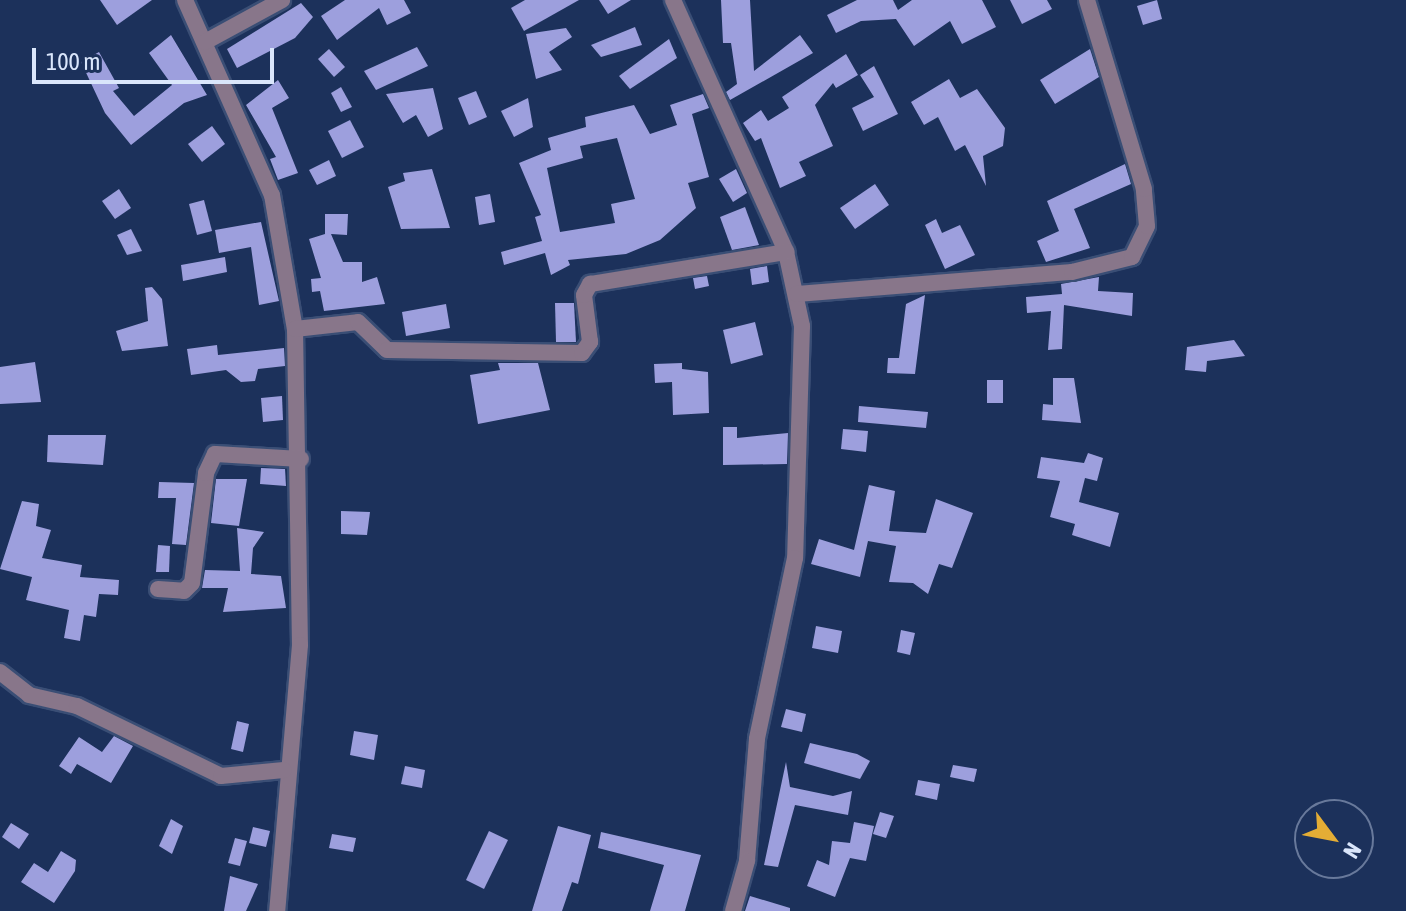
<!DOCTYPE html>
<style>
body{margin:0}
#map{position:relative;width:1406px;height:911px;overflow:hidden;background:#1c315b;font-family:"Asap Condensed",sans-serif}
div>[style]{position:absolute}
.building>*{inset:0;background:#9d9fdd}
.roads{filter:drop-shadow(2px 0 #3a4e75) drop-shadow(-2px 0 #3a4e75) drop-shadow(0 2px #3a4e75) drop-shadow(0 -2px #3a4e75)}
.street>*{height:16px;margin:-8px;padding:0 8px;transform-origin:8px;border-radius:8px;background:#88768a}
span{translate:-50% -50%;white-space:nowrap;text-align:center;line-height:1.15;-webkit-text-stroke:8px #1c315b;paint-order:stroke}
.north{position:absolute;left:1294px;top:799px;width:80px;height:80px;box-sizing:border-box;background:#1c315b;border:2px solid #68799b;border-radius:50%;rotate:122deg;font-size:22px;font-weight:700;line-height:32px;text-align:center;color:#dae6fb}
.north::after{content:'';display:block;margin:auto;width:28px;height:36px;background:#e4ad35;clip-path:polygon(50% 0,100% 100%,50% 72%,0 100%)}
.scale{position:absolute;left:32px;top:48px;width:242px;height:36px;box-sizing:border-box;border:4px solid #dae6fb;border-top:0;padding-left:10px;font-size:24px;line-height:28px;white-space:nowrap;color:#dae6fb;-webkit-text-stroke:6px #1c315b;paint-order:stroke}
</style>
<div id="map">
<div class="building">
<div style="clip-path:polygon(100px 0,152px 0,117px 25px)"></div>
<div style="clip-path:polygon(345px 0,404px 0,411px 13px,387px 25px,379px 8px,337px 40px,321px 16px)"></div>
<div style="clip-path:polygon(525px 0,579px 0,524px 31px,511px 8px)"></div>
<div style="clip-path:polygon(599px 0,631px 0,608px 14px)"></div>
<div style="clip-path:polygon(721px 0,750px 0,754px 71px,800px 35px,813px 53px,730px 100px,726px 92px,737px 84px,731px 43px,723px 43px)"></div>
<div style="clip-path:polygon(857px 0,893px 0,898px 10px,912px 0,982px 0,996px 27px,962px 44px,950px 21px,914px 46px,896px 19px,861px 21px,836px 33px,827px 15px)"></div>
<div style="clip-path:polygon(1010px 0,1047px 0,1052px 9px,1022px 24px)"></div>
<div style="clip-path:polygon(1157px 0,1162px 19px,1143px 25px,1137px 6px)"></div>
<div style="clip-path:polygon(301px 3px,313px 17px,295px 38px,237px 68px,227px 49px)"></div>
<div style="clip-path:polygon(635px 27px,642px 45px,601px 57px,591px 45px)"></div>
<div style="clip-path:polygon(566px 28px,572px 37px,549px 52px,562px 70px,536px 79px,526px 34px)"></div>
<div style="clip-path:polygon(171px 35px,207px 95px,184px 103px,131px 145px,105px 113px,81px 62px,99px 52px,119px 88px,113px 91px,134px 116px,172px 85px,149px 53px)"></div>
<div style="clip-path:polygon(669px 39px,677px 58px,630px 89px,619px 76px)"></div>
<div style="clip-path:polygon(417px 47px,428px 66px,376px 90px,364px 71px)"></div>
<div style="clip-path:polygon(329px 49px,345px 67px,334px 77px,318px 59px)"></div>
<div style="clip-path:polygon(1090px 49px,1099px 77px,1055px 104px,1040px 80px)"></div>
<div style="clip-path:polygon(846px 54px,858px 75px,836px 88px,833px 83px,815px 105px,833px 146px,799px 162px,806px 176px,780px 188px,761px 138px,755px 141px,743px 123px,761px 110px,768px 121px,789px 108px,782px 97px)"></div>
<div style="clip-path:polygon(874px 66px,898px 114px,863px 131px,852px 108px,874px 97px,860px 75px)"></div>
<div style="clip-path:polygon(949px 79px,960px 98px,977px 89px,1005px 128px,1003px 146px,983px 156px,986px 186px,965px 145px,955px 151px,938px 117px,924px 125px,911px 102px)"></div>
<div style="clip-path:polygon(278px 80px,289px 98px,272px 108px,298px 173px,278px 180px,270px 159px,276px 157px,246px 105px)"></div>
<div style="clip-path:polygon(341px 87px,352px 107px,341px 112px,331px 93px)"></div>
<div style="clip-path:polygon(433px 88px,443px 129px,428px 137px,416px 115px,403px 123px,386px 94px)"></div>
<div style="clip-path:polygon(476px 91px,487px 117px,469px 125px,458px 98px)"></div>
<div style="clip-path:polygon(evenodd,703px 94px,709px 108px,692px 114px,709px 177px,688px 183px,696px 208px,660px 240px,626px 254px,568px 260px,570px 265px,551px 275px,545px 253px,504px 265px,501px 252px,542px 241px,535px 217px,541px 215px,519px 163px,551px 150px,548px 138px,586px 127px,585px 117px,634px 105px,650px 134px,677px 125px,670px 105px,703px 94px,617px 138px,635px 199px,611px 204px,615px 223px,560px 232px,547px 168px,583px 158px,580px 146px,617px 138px)"></div>
<div style="clip-path:polygon(528px 98px,533px 127px,514px 137px,501px 111px)"></div>
<div style="clip-path:polygon(350px 120px,364px 147px,342px 158px,328px 131px)"></div>
<div style="clip-path:polygon(212px 126px,225px 144px,202px 162px,188px 144px)"></div>
<div style="clip-path:polygon(329px 160px,336px 176px,317px 185px,309px 170px)"></div>
<div style="clip-path:polygon(1125px 164px,1131px 184px,1074px 209px,1090px 248px,1046px 262px,1037px 241px,1059px 231px,1047px 201px)"></div>
<div style="clip-path:polygon(432px 169px,450px 228px,401px 229px,388px 187px,405px 181px,403px 173px)"></div>
<div style="clip-path:polygon(736px 169px,747px 193px,733px 202px,719px 179px)"></div>
<div style="clip-path:polygon(875px 184px,889px 205px,855px 229px,840px 208px)"></div>
<div style="clip-path:polygon(119px 189px,131px 208px,115px 219px,102px 201px)"></div>
<div style="clip-path:polygon(490px 194px,495px 222px,479px 225px,475px 197px)"></div>
<div style="clip-path:polygon(204px 200px,212px 231px,197px 235px,189px 204px)"></div>
<div style="clip-path:polygon(745px 207px,759px 245px,732px 250px,720px 217px)"></div>
<div style="clip-path:polygon(325px 214px,348px 214px,347px 235px,331px 234px,343px 262px,362px 262px,362px 282px,377px 277px,385px 304px,324px 311px,320px 291px,312px 292px,311px 279px,321px 278px,309px 239px,325px 234px)"></div>
<div style="clip-path:polygon(936px 219px,942px 233px,960px 225px,975px 255px,945px 269px,925px 225px)"></div>
<div style="clip-path:polygon(261px 222px,279px 301px,259px 305px,251px 247px,219px 253px,215px 230px)"></div>
<div style="clip-path:polygon(131px 229px,142px 251px,127px 255px,117px 235px)"></div>
<div style="clip-path:polygon(225px 257px,227px 272px,183px 281px,181px 265px)"></div>
<div style="clip-path:polygon(767px 266px,769px 282px,752px 285px,750px 269px)"></div>
<div style="clip-path:polygon(707px 276px,709px 286px,695px 289px,693px 278px)"></div>
<div style="clip-path:polygon(1099px 277px,1098px 291px,1133px 293px,1132px 316px,1064px 305px,1062px 349px,1048px 350px,1051px 311px,1027px 313px,1026px 297px,1062px 294px,1061px 284px)"></div>
<div style="clip-path:polygon(152px 287px,162px 299px,168px 346px,122px 351px,116px 331px,148px 321px,145px 288px)"></div>
<div style="clip-path:polygon(925px 295px,915px 374px,887px 373px,888px 358px,899px 358px,906px 304px)"></div>
<div style="clip-path:polygon(555px 303px,574px 303px,576px 342px,556px 342px)"></div>
<div style="clip-path:polygon(446px 304px,450px 328px,406px 336px,402px 312px)"></div>
<div style="clip-path:polygon(755px 322px,763px 355px,731px 364px,723px 330px)"></div>
<div style="clip-path:polygon(1234px 340px,1245px 356px,1207px 361px,1206px 372px,1185px 370px,1187px 347px)"></div>
<div style="clip-path:polygon(217px 345px,218px 355px,284px 348px,285px 366px,258px 369px,255px 381px,241px 382px,226px 370px,191px 375px,187px 349px)"></div>
<div style="clip-path:polygon(35px 362px,41px 402px,0 404px,0 367px)"></div>
<div style="clip-path:polygon(498px 363px,538px 363px,550px 410px,478px 424px,470px 375px,500px 370px)"></div>
<div style="clip-path:polygon(682px 363px,682px 369px,708px 372px,709px 413px,673px 415px,672px 382px,655px 383px,654px 364px)"></div>
<div style="clip-path:polygon(1053px 378px,1074px 378px,1081px 423px,1042px 420px,1043px 404px,1053px 405px)"></div>
<div style="clip-path:polygon(987px 380px,1003px 380px,1003px 403px,987px 403px)"></div>
<div style="clip-path:polygon(282px 396px,283px 420px,263px 422px,261px 398px)"></div>
<div style="clip-path:polygon(859px 406px,928px 412px,926px 428px,858px 422px)"></div>
<div style="clip-path:polygon(723px 427px,737px 427px,737px 438px,788px 433px,787px 464px,723px 465px)"></div>
<div style="clip-path:polygon(843px 429px,868px 431px,866px 452px,841px 449px)"></div>
<div style="clip-path:polygon(48px 435px,106px 435px,103px 465px,47px 462px)"></div>
<div style="clip-path:polygon(1088px 453px,1103px 458px,1097px 481px,1085px 478px,1079px 502px,1119px 513px,1110px 547px,1072px 535px,1075px 524px,1050px 517px,1060px 481px,1037px 478px,1041px 457px,1084px 463px)"></div>
<div style="clip-path:polygon(261px 468px,285px 469px,286px 486px,260px 484px)"></div>
<div style="clip-path:polygon(216px 479px,247px 479px,239px 526px,211px 523px)"></div>
<div style="clip-path:polygon(159px 482px,194px 483px,186px 545px,172px 544px,176px 498px,158px 498px)"></div>
<div style="clip-path:polygon(869px 485px,895px 491px,889px 531px,926px 533px,936px 499px,973px 513px,952px 568px,939px 564px,928px 594px,913px 583px,889px 582px,896px 546px,868px 541px,860px 577px,811px 564px,819px 539px,854px 550px)"></div>
<div style="clip-path:polygon(22px 501px,39px 504px,36px 526px,51px 530px,42px 558px,82px 565px,80px 577px,119px 580px,118px 595px,99px 594px,96px 617px,84px 615px,80px 641px,64px 638px,69px 610px,26px 600px,32px 577px,0 569px)"></div>
<div style="clip-path:polygon(341px 511px,370px 512px,367px 535px,341px 534px)"></div>
<div style="clip-path:polygon(237px 528px,264px 532px,253px 548px,251px 574px,281px 576px,286px 608px,223px 612px,228px 588px,202px 588px,205px 570px,240px 571px)"></div>
<div style="clip-path:polygon(158px 545px,170px 546px,169px 572px,156px 572px)"></div>
<div style="clip-path:polygon(816px 626px,842px 631px,838px 653px,812px 648px)"></div>
<div style="clip-path:polygon(901px 630px,915px 633px,910px 655px,897px 652px)"></div>
<div style="clip-path:polygon(786px 709px,806px 714px,802px 732px,781px 727px)"></div>
<div style="clip-path:polygon(237px 721px,249px 724px,243px 752px,231px 749px)"></div>
<div style="clip-path:polygon(354px 731px,378px 735px,374px 760px,350px 755px)"></div>
<div style="clip-path:polygon(114px 736px,133px 746px,111px 783px,77px 764px,71px 774px,59px 766px,79px 737px,102px 752px)"></div>
<div style="clip-path:polygon(810px 743px,857px 754px,870px 761px,860px 779px,804px 763px)"></div>
<div style="clip-path:polygon(786px 762px,790px 787px,833px 796px,852px 791px,848px 815px,795px 805px,778px 867px,764px 865px)"></div>
<div style="clip-path:polygon(953px 765px,977px 769px,974px 782px,950px 777px)"></div>
<div style="clip-path:polygon(405px 766px,425px 770px,422px 788px,401px 784px)"></div>
<div style="clip-path:polygon(918px 780px,940px 784px,937px 800px,915px 795px)"></div>
<div style="clip-path:polygon(880px 812px,894px 816px,886px 838px,873px 834px)"></div>
<div style="clip-path:polygon(171px 819px,183px 826px,172px 854px,159px 846px)"></div>
<div style="clip-path:polygon(854px 822px,874px 826px,866px 861px,850px 858px,835px 897px,807px 886px,817px 860px,829px 865px,832px 841px,850px 843px)"></div>
<div style="clip-path:polygon(11px 823px,29px 834px,19px 849px,2px 837px)"></div>
<div style="clip-path:polygon(558px 826px,591px 835px,578px 884px,572px 882px,562px 911px,532px 911px)"></div>
<div style="clip-path:polygon(253px 827px,270px 831px,266px 847px,249px 843px)"></div>
<div style="clip-path:polygon(489px 831px,508px 840px,484px 889px,466px 880px)"></div>
<div style="clip-path:polygon(601px 832px,701px 855px,685px 911px,650px 911px,664px 865px,598px 848px)"></div>
<div style="clip-path:polygon(332px 834px,356px 838px,353px 852px,329px 848px)"></div>
<div style="clip-path:polygon(235px 838px,247px 841px,240px 866px,228px 863px)"></div>
<div style="clip-path:polygon(61px 851px,76px 860px,75px 871px,54px 903px,21px 882px,34px 863px,48px 872px)"></div>
<div style="clip-path:polygon(230px 876px,258px 884px,246px 911px,224px 911px)"></div>
<div style="clip-path:polygon(750px 896px,790px 908px,790px 911px,745px 911px)"></div>
</div>
<div class="roads">
<div class="street">
<div style="left:185px;top:0;width:214px;rotate:66deg"></div>
<div style="left:272px;top:195px;width:136px;rotate:80.3deg"></div>
<div style="left:295px;top:329px;width:316px;rotate:89.1deg"></div>
<div style="left:300px;top:645px;width:267px;rotate:94.9deg"></div>
<div style="left:673px;top:0;width:276px;rotate:65.8deg"></div>
<div style="left:786px;top:252px;width:76px;rotate:77.8deg"></div>
<div style="left:802px;top:326px;width:232px;rotate:91.7deg"></div>
<div style="left:795px;top:558px;width:185px;rotate:101.9deg"></div>
<div style="left:757px;top:739px;width:122px;rotate:94.7deg"></div>
<div style="left:747px;top:861px;width:52px;rotate:105.6deg"></div>
<div style="left:205px;top:42px;width:88px;rotate:-28.6deg"></div>
<div style="left:797px;top:294px;width:276px;rotate:-4.6deg"></div>
<div style="left:1072px;top:272px;width:62px;rotate:-14deg"></div>
<div style="left:1132px;top:257px;width:34px;rotate:-64deg"></div>
<div style="left:1147px;top:226px;width:37px;rotate:-95deg"></div>
<div style="left:1144px;top:189px;width:197px;rotate:-106.8deg"></div>
<div style="left:295px;top:329px;width:63px;rotate:-6.3deg"></div>
<div style="left:358px;top:322px;width:40px;rotate:44deg"></div>
<div style="left:387px;top:350px;width:195px;rotate:0.9deg"></div>
<div style="left:582px;top:353px;width:14px;rotate:-54deg"></div>
<div style="left:590px;top:342px;width:47px;rotate:-97.3deg"></div>
<div style="left:584px;top:295px;width:13px;rotate:-61deg"></div>
<div style="left:590px;top:284px;width:199px;rotate:-9.3deg"></div>
<div style="left:158px;top:589px;width:26px;rotate:4deg"></div>
<div style="left:184px;top:591px;width:11px;rotate:-45deg"></div>
<div style="left:192px;top:583px;width:111px;rotate:-82.7deg"></div>
<div style="left:206px;top:473px;width:21px;rotate:-65deg"></div>
<div style="left:215px;top:454px;width:86px;rotate:3.3deg"></div>
<div style="left:0;top:672px;width:37px;rotate:38deg"></div>
<div style="left:29px;top:695px;width:49px;rotate:12.9deg"></div>
<div style="left:77px;top:706px;width:160px;rotate:25.9deg"></div>
<div style="left:221px;top:776px;width:63px;rotate:-5.4deg"></div>
</div>
</div>
<div class="north">N</div>
<div class="scale">100 m</div>
</div>
